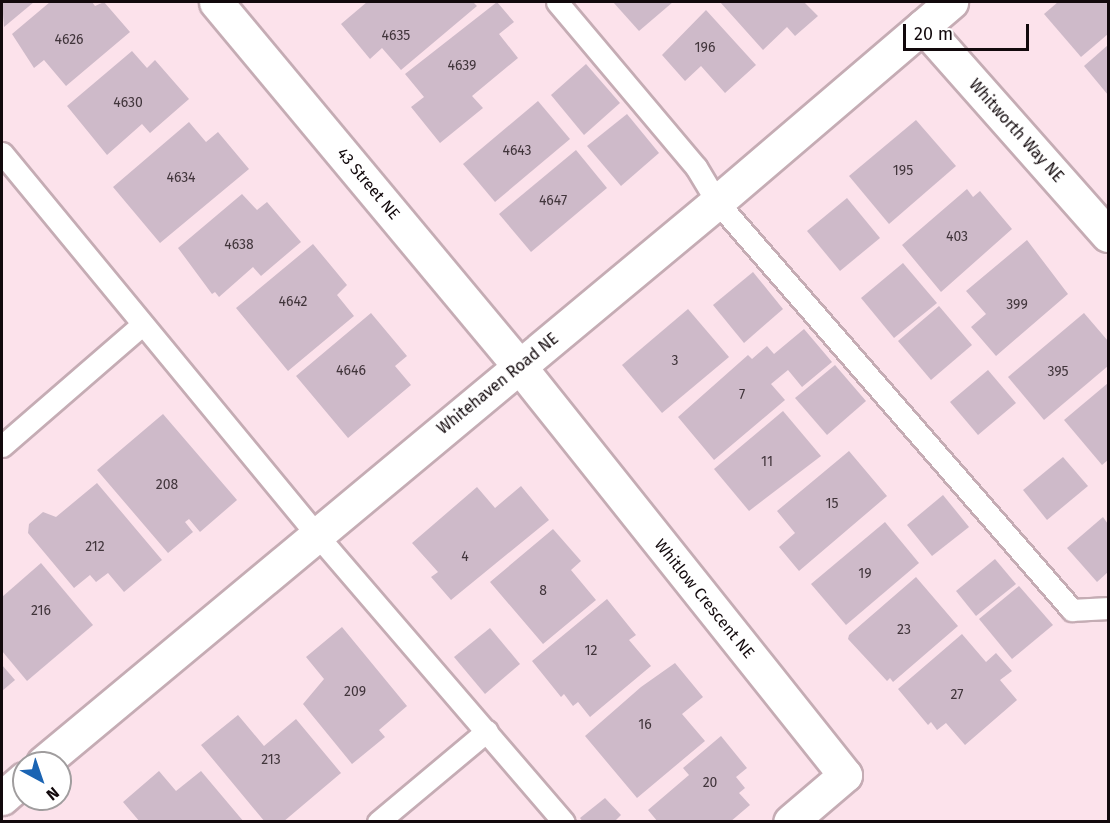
<!DOCTYPE html>
<style>
body{margin:0}
#map{position:relative;width:1110px;height:823px;overflow:hidden;background:#fce2eb;font-family:"Fira Sans",sans-serif}
div>[style]{position:absolute}
.building>*{inset:0;background:#cebac9}
.roads{filter:drop-shadow(2px 0 #c5acb4) drop-shadow(-2px 0 #c5acb4) drop-shadow(0 2px #c5acb4) drop-shadow(0 -2px #c5acb4)}
.service>*{height:21px;margin:-10.5px;padding:0 10.5px;transform-origin:10.5px;border-radius:10.5px;background:#fff}
.minor>*{height:33px;margin:-16.5px;padding:0 16.5px;transform-origin:16.5px;border-radius:16.5px;background:#fff}
span{translate:-50% -50%;white-space:nowrap;text-align:center;line-height:1.15;-webkit-text-stroke:5px #fff;paint-order:stroke}
.number-label{font-size:14px;color:#41353b}
.number-label span{-webkit-text-stroke-width:0}
.street-label{font-size:16px;color:#12090c}
.frame{position:absolute;inset:0;border:3px solid #12090c;pointer-events:none}
.north{position:absolute;left:12px;top:751px;width:60px;height:60px;box-sizing:border-box;background:#fff;border:2px solid #a09d9e;border-radius:50%;rotate:140deg;font-size:16px;font-weight:700;line-height:24px;text-align:center;color:#12090c}
.north::after{content:'';display:block;margin:auto;width:21px;height:27px;background:#1b64b3;clip-path:polygon(50% 0,100% 100%,50% 72%,0 100%)}
.scale{position:absolute;left:903px;top:24px;width:126px;height:27px;box-sizing:border-box;border:3px solid #12090c;border-top:0;padding-left:8px;font-size:18px;line-height:21px;white-space:nowrap;color:#12090c;-webkit-text-stroke:4px #fff;paint-order:stroke}
</style>
<div id="map">
<div class="building">
<div style="clip-path:polygon(2px 2px,34px 2px,4px 27px)"></div>
<div style="clip-path:polygon(50px 2px,92px 2px,95px 6px,104px 2px,130px 32px,66px 86px,44px 60px,34px 68px,12px 34px)"></div>
<div style="clip-path:polygon(367px 2px,473px 2px,477px 6px,401px 70px,382px 48px,370px 59px,341px 24px)"></div>
<div style="clip-path:polygon(497px 2px,514px 22px,499px 34px,518px 58px,472px 96px,483px 108px,440px 143px,411px 107px,424px 97px,405px 74px)"></div>
<div style="clip-path:polygon(613px 2px,673px 2px,639px 31px)"></div>
<div style="clip-path:polygon(720px 2px,804px 2px,818px 16px,795px 36px,787px 27px,763px 50px)"></div>
<div style="clip-path:polygon(1058px 2px,1108px 2px,1108px 34px,1081px 57px,1044px 14px)"></div>
<div style="clip-path:polygon(706px 10px,756px 65px,725px 93px,701px 66px,685px 81px,662px 55px)"></div>
<div style="clip-path:polygon(1108px 45px,1108px 95px,1084px 66px)"></div>
<div style="clip-path:polygon(132px 51px,147px 68px,155px 60px,189px 99px,150px 133px,142px 124px,107px 155px,67px 106px)"></div>
<div style="clip-path:polygon(586px 64px,620px 103px,584px 135px,551px 95px)"></div>
<div style="clip-path:polygon(538px 101px,570px 139px,495px 202px,463px 164px)"></div>
<div style="clip-path:polygon(627px 114px,659px 153px,621px 186px,587px 146px)"></div>
<div style="clip-path:polygon(916px 120px,956px 166px,889px 224px,849px 176px)"></div>
<div style="clip-path:polygon(189px 122px,206px 142px,218px 132px,249px 169px,160px 243px,113px 187px)"></div>
<div style="clip-path:polygon(576px 150px,607px 188px,531px 252px,499px 214px)"></div>
<div style="clip-path:polygon(967px 189px,973px 197px,980px 191px,1012px 229px,941px 292px,902px 245px)"></div>
<div style="clip-path:polygon(242px 194px,257px 210px,267px 202px,301px 242px,261px 276px,253px 267px,219px 297px,215px 292px,212px 294px,178px 248px)"></div>
<div style="clip-path:polygon(847px 198px,880px 238px,840px 271px,807px 231px)"></div>
<div style="clip-path:polygon(1027px 240px,1068px 294px,996px 356px,971px 327px,986px 314px,966px 291px)"></div>
<div style="clip-path:polygon(313px 244px,347px 285px,337px 295px,354px 316px,288px 371px,236px 308px)"></div>
<div style="clip-path:polygon(903px 263px,937px 303px,894px 338px,861px 298px)"></div>
<div style="clip-path:polygon(753px 272px,783px 309px,744px 343px,713px 305px)"></div>
<div style="clip-path:polygon(939px 306px,972px 345px,931px 380px,898px 341px)"></div>
<div style="clip-path:polygon(688px 309px,729px 357px,662px 413px,622px 365px)"></div>
<div style="clip-path:polygon(371px 313px,407px 356px,395px 366px,411px 385px,348px 438px,296px 376px)"></div>
<div style="clip-path:polygon(1084px 313px,1108px 341px,1108px 366px,1044px 420px,1008px 377px)"></div>
<div style="clip-path:polygon(804px 329px,832px 362px,802px 387px,788px 370px,771px 384px,785px 400px,714px 460px,678px 417px,748px 355px,752px 359px,767px 346px,774px 354px)"></div>
<div style="clip-path:polygon(835px 365px,866px 401px,827px 435px,795px 398px)"></div>
<div style="clip-path:polygon(988px 370px,1016px 403px,978px 435px,950px 402px)"></div>
<div style="clip-path:polygon(1108px 383px,1108px 460px,1102px 465px,1064px 420px)"></div>
<div style="clip-path:polygon(783px 411px,821px 456px,749px 511px,714px 469px)"></div>
<div style="clip-path:polygon(163px 414px,237px 500px,200px 532px,189px 519px,185px 522px,193px 532px,168px 553px,97px 470px)"></div>
<div style="clip-path:polygon(849px 451px,887px 496px,799px 571px,779px 547px,795px 533px,777px 511px)"></div>
<div style="clip-path:polygon(1063px 457px,1088px 486px,1047px 520px,1023px 490px)"></div>
<div style="clip-path:polygon(97px 483px,162px 560px,124px 592px,108px 573px,96px 582px,90px 575px,74px 588px,28px 533px,29px 524px,43px 512px,56px 517px)"></div>
<div style="clip-path:polygon(521px 486px,549px 520px,451px 600px,431px 577px,438px 572px,412px 543px,477px 487px,495px 508px)"></div>
<div style="clip-path:polygon(943px 495px,969px 527px,932px 556px,907px 525px)"></div>
<div style="clip-path:polygon(1103px 517px,1108px 524px,1108px 572px,1097px 582px,1067px 548px)"></div>
<div style="clip-path:polygon(885px 522px,919px 563px,846px 625px,811px 584px)"></div>
<div style="clip-path:polygon(553px 529px,581px 561px,571px 570px,596px 600px,543px 644px,490px 582px)"></div>
<div style="clip-path:polygon(995px 559px,1016px 584px,976px 616px,956px 591px)"></div>
<div style="clip-path:polygon(41px 563px,93px 625px,27px 681px,2px 651px,2px 597px)"></div>
<div style="clip-path:polygon(916px 577px,958px 626px,893px 682px,890px 678px,887px 681px,848px 639px,849px 635px)"></div>
<div style="clip-path:polygon(1019px 586px,1053px 625px,1012px 659px,979px 619px)"></div>
<div style="clip-path:polygon(607px 599px,636px 635px,629px 640px,651px 666px,590px 717px,578px 702px,573px 706px,564px 694px,561px 697px,532px 661px)"></div>
<div style="clip-path:polygon(342px 627px,407px 706px,379px 730px,385px 737px,352px 764px,303px 704px,324px 679px,306px 657px)"></div>
<div style="clip-path:polygon(490px 628px,520px 664px,485px 694px,454px 657px)"></div>
<div style="clip-path:polygon(962px 634px,986px 662px,996px 653px,1012px 671px,1000px 680px,1017px 700px,965px 745px,946px 723px,937px 730px,931px 722px,928px 725px,898px 689px)"></div>
<div style="clip-path:polygon(675px 663px,703px 697px,682px 714px,705px 741px,637px 798px,585px 736px,641px 687px)"></div>
<div style="clip-path:polygon(2px 665px,15px 680px,2px 691px)"></div>
<div style="clip-path:polygon(238px 715px,264px 746px,296px 719px,341px 773px,283px 822px,265px 822px,201px 745px)"></div>
<div style="clip-path:polygon(721px 736px,747px 768px,736px 777px,745px 788px,739px 793px,750px 805px,730px 822px,658px 822px,648px 810px,689px 775px,683px 768px)"></div>
<div style="clip-path:polygon(159px 771px,176px 791px,201px 771px,244px 822px,140px 822px,123px 802px)"></div>
<div style="clip-path:polygon(605px 798px,621px 815px,614px 822px,583px 822px,580px 818px)"></div>
</div>
<div class="roads">
<div class="service">
<div style="left:557px;top:2px;width:216px;rotate:49.9deg"></div>
<div style="left:696px;top:167px;width:41px;rotate:59deg"></div>
<div style="left:717px;top:202px;width:541px;rotate:48.97deg"></div>
<div style="left:1072px;top:610px;width:36px;rotate:-3deg"></div>
<div style="left:2px;top:153px;width:494px;rotate:50.5deg"></div>
<div style="left:316px;top:534px;width:380px;rotate:49.3deg"></div>
<div style="left:2px;top:446px;width:186px;rotate:-40.9deg"></div>
<div style="left:378px;top:822px;width:142px;rotate:-39.9deg"></div>
</div>
<div class="minor">
<div style="left:216px;top:2px;width:474px;rotate:50.2deg"></div>
<div style="left:519px;top:366px;width:523px;rotate:51.44deg"></div>
<div style="left:845px;top:775px;width:72px;rotate:139.5deg"></div>
<div style="left:923px;top:26px;width:279px;rotate:48.5deg"></div>
<div style="left:43px;top:763px;width:877px;rotate:-39.77deg"></div>
<div style="left:717px;top:202px;width:308px;rotate:-40.5deg"></div>
<div style="left:2px;top:798px;width:29px;rotate:-41deg"></div>
</div>
</div>
<div class="number-label">
<span style="left:396px;top:36px">4635</span>
<span style="left:69px;top:40px">4626</span>
<span style="left:705px;top:48px">196</span>
<span style="left:462px;top:66px">4639</span>
<span style="left:128px;top:103px">4630</span>
<span style="left:517px;top:151px">4643</span>
<span style="left:903px;top:171px">195</span>
<span style="left:181px;top:178px">4634</span>
<span style="left:553px;top:201px">4647</span>
<span style="left:957px;top:237px">403</span>
<span style="left:239px;top:245px">4638</span>
<span style="left:293px;top:302px">4642</span>
<span style="left:1017px;top:305px">399</span>
<span style="left:675px;top:361px">3</span>
<span style="left:351px;top:371px">4646</span>
<span style="left:1058px;top:372px">395</span>
<span style="left:742px;top:395px">7</span>
<span style="left:767px;top:462px">11</span>
<span style="left:167px;top:485px">208</span>
<span style="left:832px;top:504px">15</span>
<span style="left:95px;top:547px">212</span>
<span style="left:465px;top:557px">4</span>
<span style="left:865px;top:574px">19</span>
<span style="left:543px;top:591px">8</span>
<span style="left:41px;top:611px">216</span>
<span style="left:904px;top:630px">23</span>
<span style="left:591px;top:651px">12</span>
<span style="left:355px;top:692px">209</span>
<span style="left:957px;top:695px">27</span>
<span style="left:645px;top:725px">16</span>
<span style="left:271px;top:760px">213</span>
<span style="left:710px;top:783px">20</span>
</div>
<div class="street-label">
<span style="left:1016px;top:131px;rotate:48deg">Whitworth Way NE</span>
<span style="left:368px;top:184px;rotate:50deg">43 Street NE</span>
<span style="left:498px;top:384px;rotate:-39deg">Whitehaven Road NE</span>
<span style="left:704px;top:599px;rotate:51deg">Whitlow Crescent NE</span>
</div>
<div class="frame"></div>
<div class="north">N</div>
<div class="scale">20 m</div>
</div>
